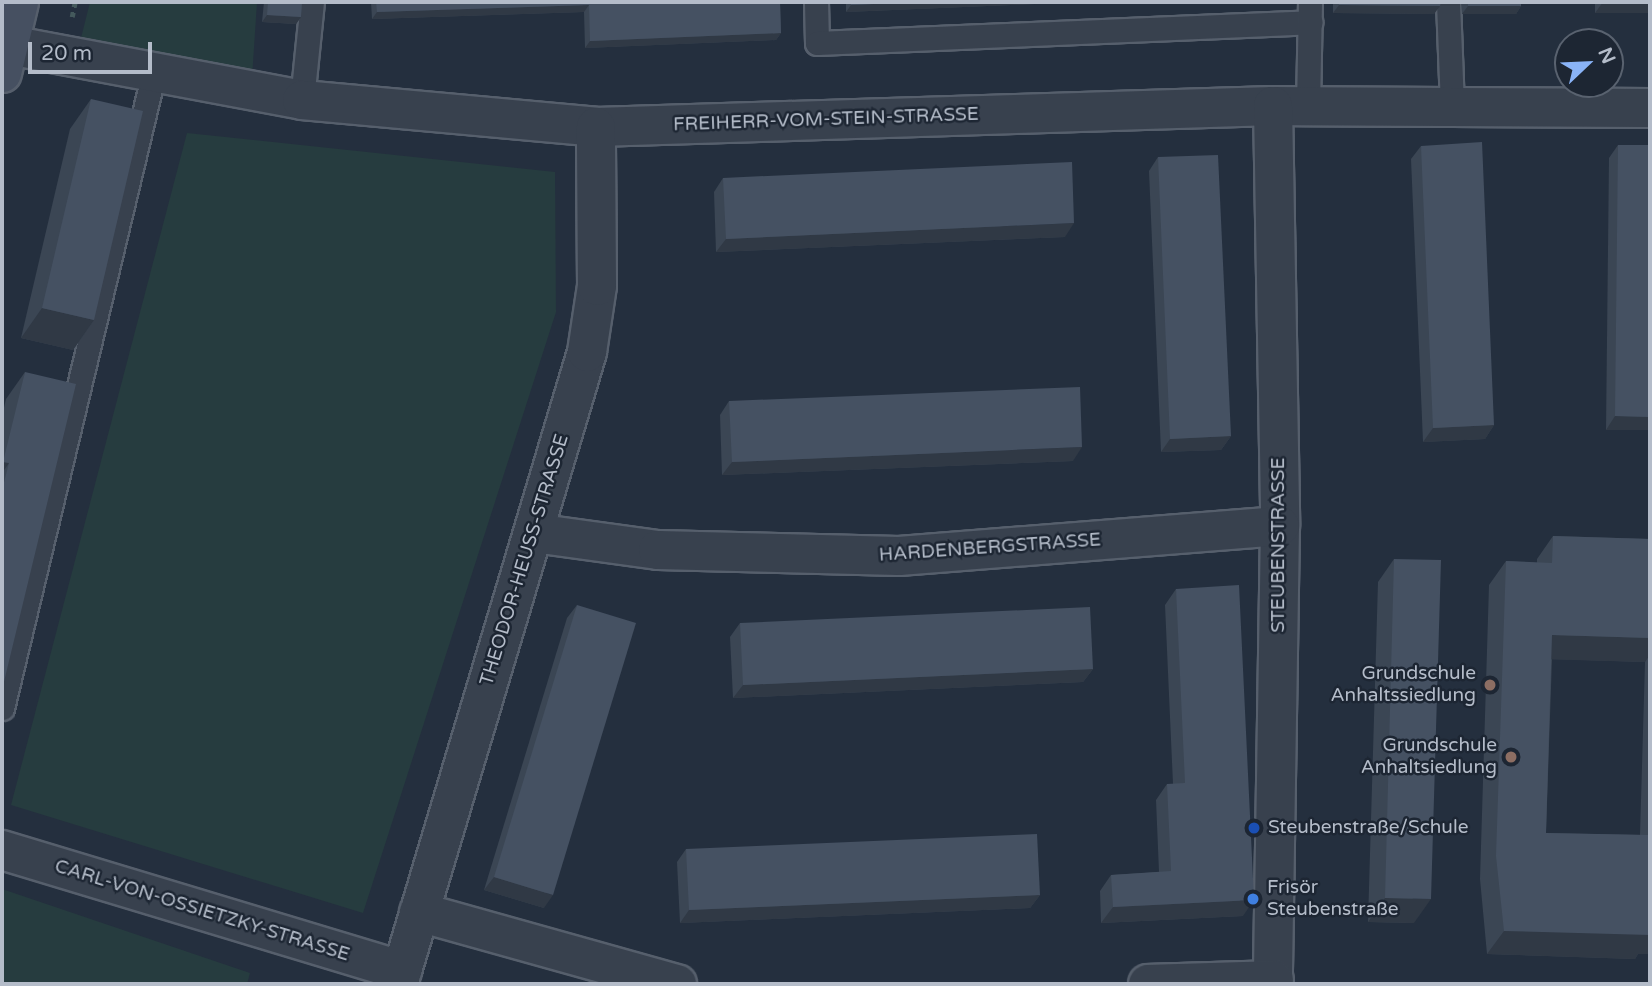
<!DOCTYPE html>
<meta charset="utf-8">
<style>
body{margin:0}
#map{position:relative;width:1652px;height:986px;overflow:hidden;background:#242f3e;font-family:"Varela Round",sans-serif}
div>[style]{position:absolute}
.green>*{inset:0;background:#263c3f}
.path>*{height:4.5px;margin-top:-2.25px;transform-origin:0;background:repeating-linear-gradient(90deg,#44595c 0 5px,transparent 0 10px)}
.roads{filter:drop-shadow(2px 0 #565f6c) drop-shadow(-2px 0 #565f6c) drop-shadow(0 2px #565f6c) drop-shadow(0 -2px #565f6c)}
.lane>*{height:23px;margin:-11.5px;padding:0 11.5px;transform-origin:11.5px;border-radius:11.5px;background:#38414e}
.street>*{height:38px;margin:-19px;padding:0 19px;transform-origin:19px;border-radius:19px;background:#38414e}
.secondary>*{height:38px;margin:-19px;padding:0 19px;transform-origin:19px;border-radius:19px;background:#465061}
.wall>*{inset:0;background:#3b4654}
.shaded-wall>*{inset:0;background:#303945}
.building>*{inset:0;background:#455162}
.dots>*{width:19px;height:19px;translate:-50% -50%;box-sizing:border-box;border:4px solid #1d2633;border-radius:50%}
span{translate:-50% -50%;white-space:nowrap;text-align:center;line-height:1.15;-webkit-text-stroke:5px #1d2633;paint-order:stroke}
.street-label{font-size:19px;color:#b4bcc9}
.poi-label{font-size:19px;color:#b4bcc9}
.right{translate:-100% -50%;text-align:right}
.left{translate:0 -50%;text-align:left}
.frame{position:absolute;inset:0;border:4px solid #b4bcc9;pointer-events:none}
.north{position:absolute;left:1554px;top:28px;width:70px;height:70px;box-sizing:border-box;background:#1d2633;border:2px solid #59626f;border-radius:50%;rotate:67deg;font-size:19px;font-weight:700;line-height:28px;text-align:center;color:#b4bcc9}
.north::after{content:'';display:block;margin:auto;width:24px;height:32px;background:#8ab4f8;clip-path:polygon(50% 0,100% 100%,50% 72%,0 100%)}
.scale{position:absolute;left:28px;top:42px;width:124px;height:32px;box-sizing:border-box;border:4px solid #b4bcc9;border-top:0;padding-left:9px;font-size:21px;line-height:24px;white-space:nowrap;color:#b4bcc9;-webkit-text-stroke:5px #1d2633;paint-order:stroke}
</style>
<div id="map">
<div class="green">
<div style="clip-path:polygon(90px 2px,257px 2px,252px 78px,80px 42px)"></div>
<div style="clip-path:polygon(187px 133px,555px 172px,556px 312px,363px 913px,11px 805px)"></div>
<div style="clip-path:polygon(2px 889px,250px 973px,247px 984px,2px 984px)"></div>
</div>
<div class="path">
<div style="left:72px;top:17px;width:15px;rotate:-79deg"></div>
</div>
<div class="roads">
<div class="lane">
<div style="left:816px;top:2px;width:41px;rotate:88.6deg"></div>
<div style="left:817px;top:43px;width:494px;rotate:-2.4deg"></div>
<div style="left:1448px;top:2px;width:104px;rotate:87.8deg"></div>
<div style="left:302px;top:100px;width:99px;rotate:-84.2deg"></div>
<div style="left:1308px;top:106px;width:104px;rotate:-88.9deg"></div>
<div style="left:2px;top:708px;width:650px;rotate:-76.56deg"></div>
</div>
<div class="street">
<div style="left:9px;top:45px;width:298px;rotate:10.6deg"></div>
<div style="left:302px;top:100px;width:295px;rotate:5.2deg"></div>
<div style="left:596px;top:127px;width:677px;rotate:-1.78deg"></div>
<div style="left:1273px;top:106px;width:377px;rotate:0.3deg"></div>
<div style="left:1273px;top:106px;width:420px;rotate:89deg"></div>
<div style="left:1280px;top:526px;width:458px;rotate:90.9deg"></div>
<div style="left:534px;top:533px;width:125px;rotate:7.8deg"></div>
<div style="left:658px;top:550px;width:241px;rotate:1.4deg"></div>
<div style="left:899px;top:556px;width:382px;rotate:-4.5deg"></div>
<div style="left:2px;top:850px;width:418px;rotate:16.8deg"></div>
<div style="left:419px;top:912px;width:268px;rotate:15.6deg"></div>
<div style="left:398px;top:984px;width:660px;rotate:-73.35deg"></div>
<div style="left:587px;top:352px;width:67px;rotate:-81.4deg"></div>
<div style="left:597px;top:286px;width:159px;rotate:-90.4deg"></div>
<div style="left:1148px;top:984px;width:126px;rotate:-1.8deg"></div>
</div>
<div class="secondary">
<div style="left:2px;top:73px;width:73px;rotate:-76.5deg"></div>
</div>
</div>
<div class="wall">
<div style="clip-path:polygon(264px 2px,302px 2px,301px 17px,296px 24px,262px 22px)"></div>
<div style="clip-path:polygon(371px 2px,780px 2px,781px 33px,776px 40px,585px 48px,584px 12px,372px 19px)"></div>
<div style="clip-path:polygon(846px 2px,1082px 2px,846px 12px)"></div>
<div style="clip-path:polygon(1333px 2px,1441px 2px,1434px 14px,1333px 13px)"></div>
<div style="clip-path:polygon(1461px 2px,1521px 2px,1521px 6px,1516px 14px,1462px 14px)"></div>
<div style="clip-path:polygon(1595px 2px,1650px 2px,1650px 13px,1595px 13px)"></div>
<div style="clip-path:polygon(91px 99px,94px 320px,73px 350px,21px 338px,70px 129px)"></div>
<div style="clip-path:polygon(1618px 145px,1650px 145px,1650px 430px,1606px 430px,1609px 158px)"></div>
<div style="clip-path:polygon(1421px 146px,1494px 425px,1485px 439px,1423px 442px,1411px 159px)"></div>
<div style="clip-path:polygon(1158px 157px,1231px 436px,1221px 450px,1161px 452px,1149px 171px)"></div>
<div style="clip-path:polygon(723px 178px,1065px 237px,716px 252px,714px 192px)"></div>
<div style="clip-path:polygon(25px 372px,2px 690px,2px 416px,6px 399px)"></div>
<div style="clip-path:polygon(729px 401px,1073px 461px,722px 475px,720px 415px)"></div>
<div style="clip-path:polygon(evenodd,1553px 536px,1650px 539px,1650px 954px,1638px 954px,1635px 959px,1487px 954px,1480px 879px,1489px 585px,1506px 561px,1537px 563px,1537px 559px,1553px 536px,1552px 659px,1645px 662px,1640px 835px,1546px 833px,1552px 659px)"></div>
<div style="clip-path:polygon(1394px 559px,1414px 923px,1368px 922px,1378px 582px)"></div>
<div style="clip-path:polygon(1176px 589px,1243px 916px,1101px 923px,1100px 891px,1111px 875px,1159px 872px,1156px 800px,1167px 784px,1173px 784px,1165px 605px)"></div>
<div style="clip-path:polygon(577px 605px,544px 908px,484px 890px,567px 618px)"></div>
<div style="clip-path:polygon(740px 623px,1093px 669px,1083px 682px,733px 698px,730px 637px)"></div>
<div style="clip-path:polygon(686px 849px,1040px 895px,1030px 908px,680px 923px,677px 862px)"></div>
</div>
<div class="shaded-wall">
<div style="clip-path:polygon(920px 2px,1082px 2px,846px 12px,851px 5px)"></div>
<div style="clip-path:polygon(1603px 2px,1650px 2px,1650px 13px,1595px 13px)"></div>
<div style="clip-path:polygon(589px 5px,584px 12px,372px 19px,377px 12px)"></div>
<div style="clip-path:polygon(1339px 5px,1440px 6px,1434px 14px,1333px 13px)"></div>
<div style="clip-path:polygon(1468px 6px,1521px 6px,1516px 14px,1462px 14px)"></div>
<div style="clip-path:polygon(267px 15px,301px 17px,296px 24px,262px 22px)"></div>
<div style="clip-path:polygon(781px 33px,776px 40px,585px 48px,590px 41px)"></div>
<div style="clip-path:polygon(1074px 223px,1065px 237px,716px 252px,726px 239px)"></div>
<div style="clip-path:polygon(42px 308px,94px 320px,73px 350px,21px 338px)"></div>
<div style="clip-path:polygon(1615px 416px,1650px 417px,1650px 430px,1606px 430px)"></div>
<div style="clip-path:polygon(1494px 425px,1485px 439px,1423px 442px,1433px 428px)"></div>
<div style="clip-path:polygon(1231px 436px,1221px 450px,1161px 452px,1170px 439px)"></div>
<div style="clip-path:polygon(1082px 447px,1073px 461px,722px 475px,732px 462px)"></div>
<div style="clip-path:polygon(3px 462px,9px 463px,2px 473px,2px 464px)"></div>
<div style="clip-path:polygon(1552px 635px,1650px 638px,1650px 655px,1645px 662px,1536px 659px)"></div>
<div style="clip-path:polygon(1093px 669px,1083px 682px,733px 698px,743px 685px)"></div>
<div style="clip-path:polygon(494px 877px,553px 895px,544px 908px,484px 890px)"></div>
<div style="clip-path:polygon(1040px 895px,1030px 908px,680px 923px,689px 910px)"></div>
<div style="clip-path:polygon(1385px 898px,1431px 899px,1414px 923px,1368px 922px)"></div>
<div style="clip-path:polygon(1254px 900px,1243px 916px,1101px 923px,1113px 907px)"></div>
<div style="clip-path:polygon(1650px 930px,1650px 954px,1638px 954px,1635px 959px,1487px 954px,1504px 931px)"></div>
</div>
<div class="building">
<div style="clip-path:polygon(268px 2px,302px 2px,301px 17px,267px 15px)"></div>
<div style="clip-path:polygon(376px 2px,780px 2px,781px 33px,590px 41px,589px 5px,377px 12px)"></div>
<div style="clip-path:polygon(851px 2px,920px 2px,851px 5px)"></div>
<div style="clip-path:polygon(1338px 2px,1441px 2px,1440px 6px,1339px 5px)"></div>
<div style="clip-path:polygon(1468px 2px,1521px 2px,1521px 6px,1468px 6px)"></div>
<div style="clip-path:polygon(91px 99px,143px 111px,94px 320px,42px 308px)"></div>
<div style="clip-path:polygon(1482px 142px,1494px 425px,1433px 428px,1421px 146px)"></div>
<div style="clip-path:polygon(1618px 145px,1650px 145px,1650px 417px,1615px 416px)"></div>
<div style="clip-path:polygon(1218px 155px,1231px 436px,1170px 439px,1158px 157px)"></div>
<div style="clip-path:polygon(1072px 162px,1074px 223px,726px 239px,723px 178px)"></div>
<div style="clip-path:polygon(25px 372px,76px 384px,2px 690px,2px 490px,9px 463px,3px 462px)"></div>
<div style="clip-path:polygon(1080px 387px,1082px 447px,732px 462px,729px 401px)"></div>
<div style="clip-path:polygon(1553px 536px,1650px 539px,1650px 638px,1552px 635px,1546px 833px,1650px 835px,1650px 935px,1504px 931px,1496px 856px,1506px 561px,1552px 563px)"></div>
<div style="clip-path:polygon(1394px 559px,1441px 560px,1431px 899px,1385px 898px)"></div>
<div style="clip-path:polygon(1239px 585px,1254px 900px,1113px 907px,1111px 875px,1171px 871px,1167px 784px,1185px 783px,1176px 589px)"></div>
<div style="clip-path:polygon(577px 605px,636px 623px,553px 895px,494px 877px)"></div>
<div style="clip-path:polygon(1090px 607px,1093px 669px,743px 685px,740px 623px)"></div>
<div style="clip-path:polygon(1037px 834px,1040px 895px,689px 910px,686px 849px)"></div>
</div>
<div class="dots">
<div style="left:1490px;top:685px;background:#8d6e63"></div>
<div style="left:1511px;top:757px;background:#8d6e63"></div>
<div style="left:1254px;top:828px;background:#1a4fb4"></div>
<div style="left:1253px;top:899px;background:#3f7fe0"></div>
</div>
<div class="street-label">
<span style="left:826px;top:120px;rotate:-2deg">FREIHERR-VOM-STEIN-STRASSE</span>
<span style="left:1279px;top:545px;rotate:-90deg">STEUBENSTRASSE</span>
<span style="left:990px;top:548px;rotate:-4deg">HARDENBERGSTRASSE</span>
<span style="left:525px;top:560px;rotate:-73deg">THEODOR-HEUSS-STRASSE</span>
<span style="left:202px;top:911px;rotate:17deg">CARL-VON-OSSIETZKY-STRASSE</span>
</div>
<div class="poi-label">
<span class="right" style="left:1476px;top:685px">Grundschule<br>Anhaltssiedlung</span>
<span class="right" style="left:1497px;top:757px">Grundschule<br>Anhaltsiedlung</span>
<span class="left" style="left:1268px;top:828px">Steubenstraße/Schule</span>
<span class="left" style="left:1267px;top:899px">Frisör<br>Steubenstraße</span>
</div>
<div class="frame"></div>
<div class="north">N</div>
<div class="scale">20 m</div>
</div>
